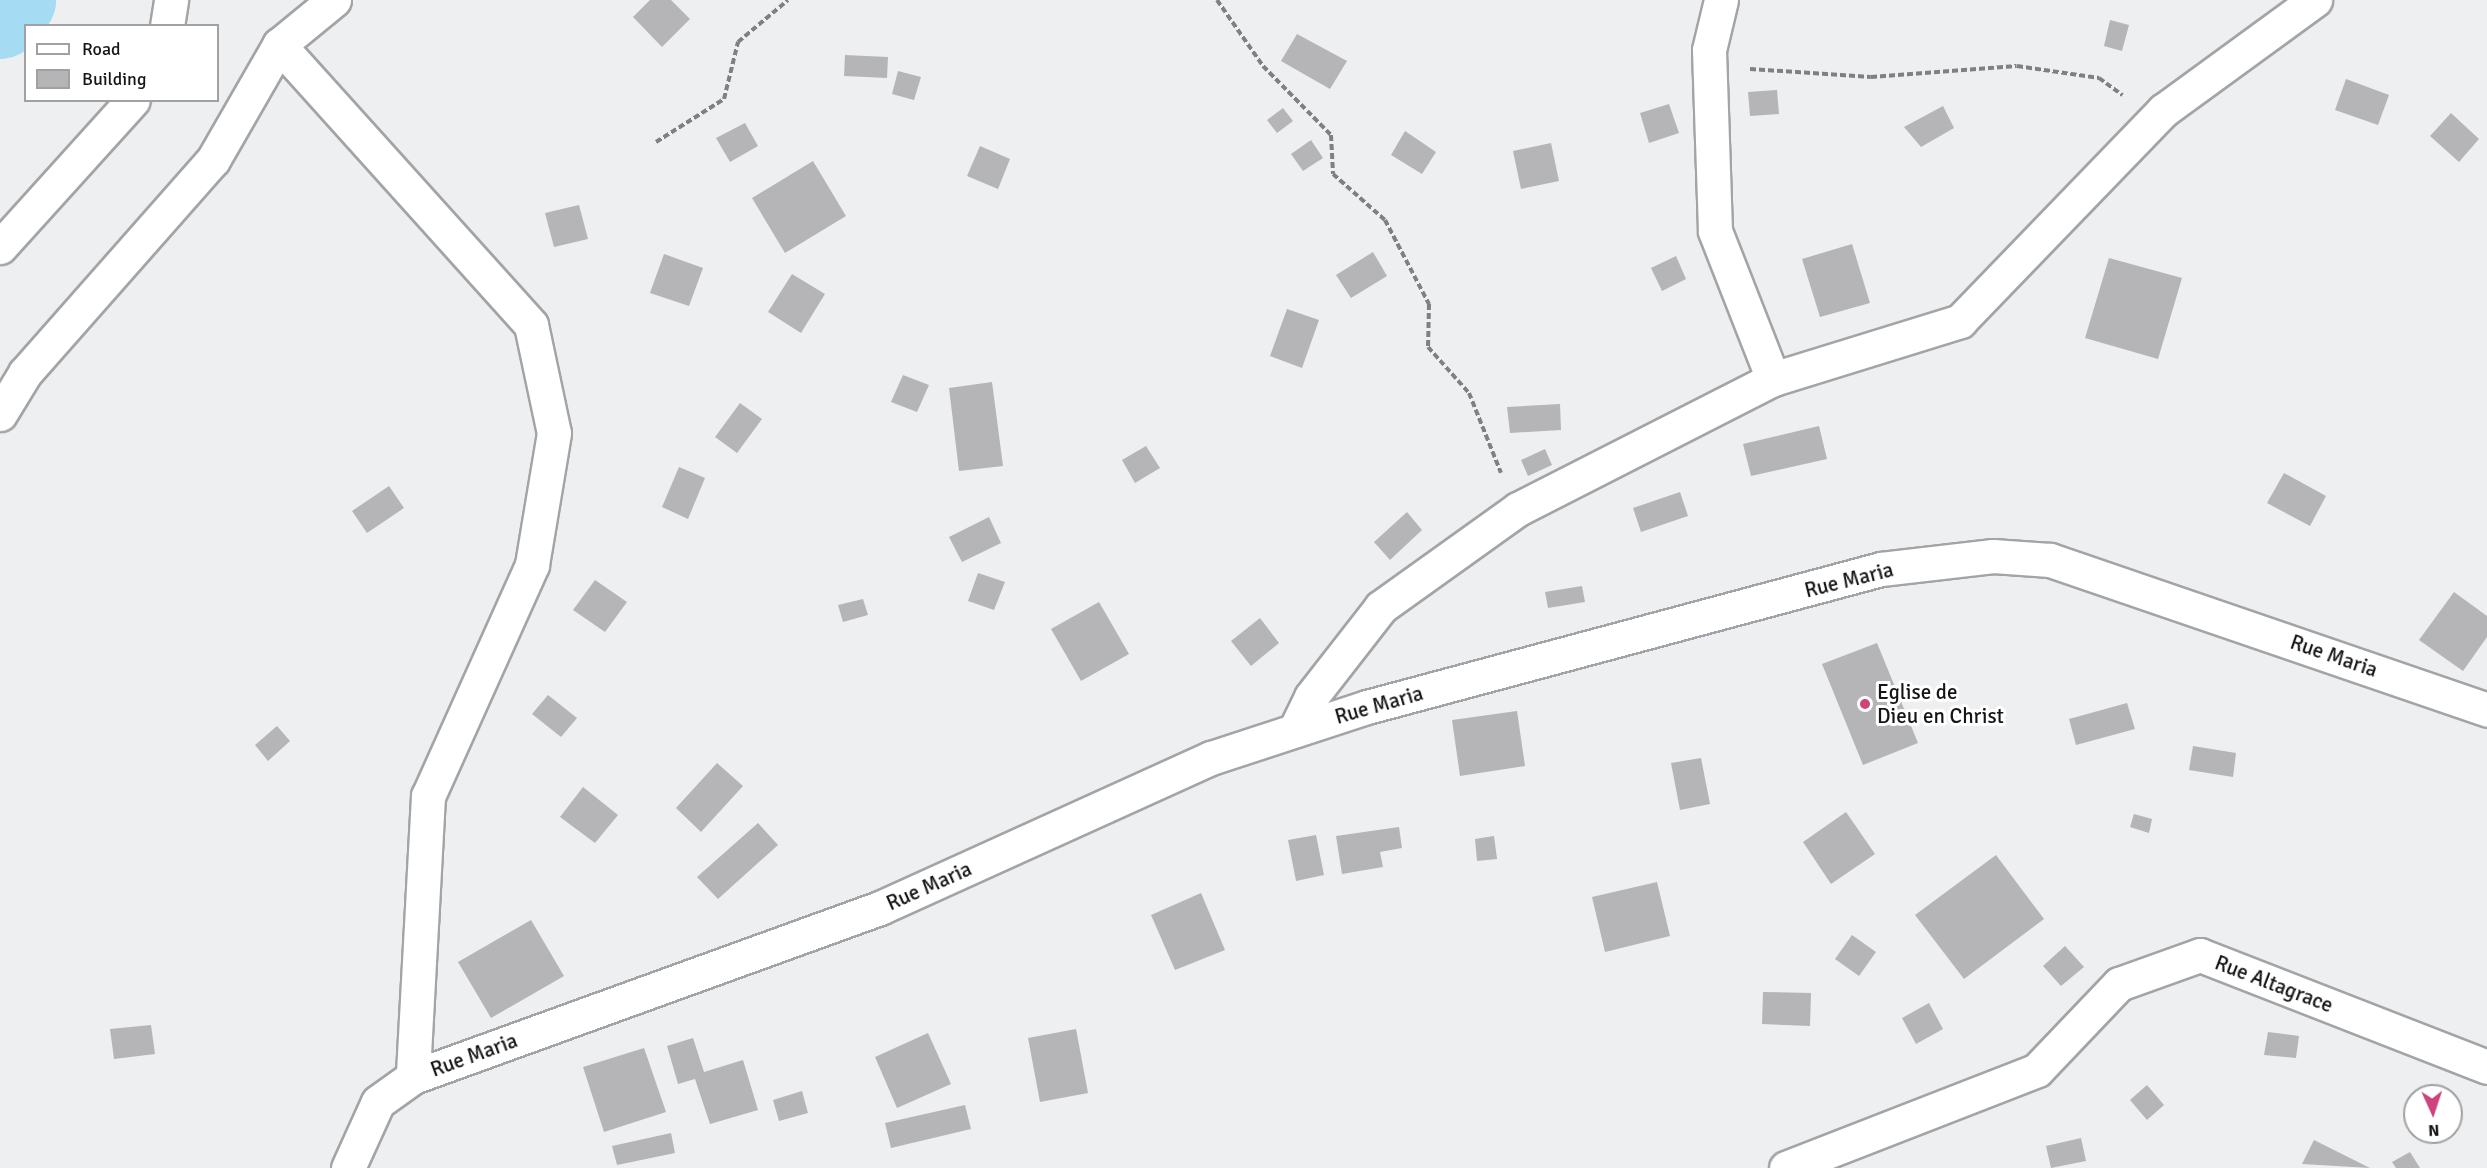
<!DOCTYPE html>
<style>
body{margin:0}
#map{position:relative;width:2487px;height:1168px;overflow:hidden;background:#edeff1;font-family:Signika,sans-serif}
div>[style]{position:absolute}
.river>*{height:86px;margin:-43px;padding:0 43px;transform-origin:43px;border-radius:43px;background:#a5dcf4}
.building>*{inset:0;background:#b5b5b8}
.path>*{height:4px;margin-top:-2px;transform-origin:0;background:repeating-linear-gradient(90deg,#7f8081 0 6px,transparent 0 9px)}
.roads{filter:drop-shadow(2px 0 #a3a4a7) drop-shadow(-2px 0 #a3a4a7) drop-shadow(0 2px #a3a4a7) drop-shadow(0 -2px #a3a4a7)}
.minor>*{height:33px;margin:-16.5px;padding:0 16.5px;transform-origin:16.5px;border-radius:16.5px;background:#fff}
.dots>*{width:16px;height:16px;translate:-50% -50%;box-sizing:border-box;border:3px solid #fff;border-radius:50%}
span{translate:-50% -50%;white-space:nowrap;text-align:center;line-height:1.15;-webkit-text-stroke:6px #fff;paint-order:stroke}
.street-label{font-size:21px;color:#151516}
.poi-label{font-size:21px;color:#151516}
.left{translate:0 -50%;text-align:left}
.legend{position:absolute;left:24px;top:24px;width:195px;height:78px;box-sizing:border-box;background:#fff;border:2px solid #a1a1a2;margin:0;padding:8px 10px;list-style:none;font-size:18px;color:#151516}
.legend li{display:flex;align-items:center;gap:12px;height:30px}
.legend b{width:30px;border:2px solid #a1a1a2}
.north{position:absolute;left:2403px;top:1084px;width:60px;height:60px;box-sizing:border-box;background:#fff;border:2px solid #a1a1a2;border-radius:50%;rotate:177deg;font-size:16px;font-weight:700;line-height:24px;text-align:center;color:#151516}
.north::after{content:'';display:block;margin:auto;width:21px;height:27px;background:#cd437b;clip-path:polygon(50% 0,100% 100%,50% 72%,0 100%)}
</style>
<div id="map">
<div class="river">
<div style="left:0;top:16px;width:21px;rotate:-51deg"></div>
</div>
<div class="building">
<div style="clip-path:polygon(650px 0,671px 0,690px 19px,662px 47px,633px 17px)"></div>
<div style="clip-path:polygon(2110px 20px,2129px 25px,2122px 51px,2104px 46px)"></div>
<div style="clip-path:polygon(1297px 34px,1347px 61px,1330px 89px,1281px 61px)"></div>
<div style="clip-path:polygon(845px 55px,888px 57px,887px 78px,844px 76px)"></div>
<div style="clip-path:polygon(898px 71px,921px 77px,914px 100px,892px 94px)"></div>
<div style="clip-path:polygon(2346px 79px,2389px 95px,2378px 125px,2335px 110px)"></div>
<div style="clip-path:polygon(1777px 90px,1779px 114px,1750px 116px,1748px 92px)"></div>
<div style="clip-path:polygon(1669px 104px,1679px 133px,1649px 143px,1640px 113px)"></div>
<div style="clip-path:polygon(1943px 106px,1954px 128px,1921px 147px,1904px 127px)"></div>
<div style="clip-path:polygon(1283px 108px,1293px 121px,1277px 133px,1267px 120px)"></div>
<div style="clip-path:polygon(2451px 113px,2479px 139px,2459px 162px,2430px 136px)"></div>
<div style="clip-path:polygon(745px 123px,758px 146px,730px 162px,716px 138px)"></div>
<div style="clip-path:polygon(1405px 131px,1436px 152px,1422px 174px,1391px 155px)"></div>
<div style="clip-path:polygon(1311px 140px,1323px 158px,1303px 171px,1291px 154px)"></div>
<div style="clip-path:polygon(1551px 143px,1559px 181px,1521px 189px,1513px 151px)"></div>
<div style="clip-path:polygon(980px 146px,1010px 159px,998px 189px,967px 176px)"></div>
<div style="clip-path:polygon(813px 161px,846px 216px,785px 253px,752px 198px)"></div>
<div style="clip-path:polygon(579px 205px,588px 239px,554px 247px,545px 213px)"></div>
<div style="clip-path:polygon(1852px 244px,1870px 303px,1820px 317px,1802px 259px)"></div>
<div style="clip-path:polygon(1373px 252px,1387px 276px,1351px 298px,1336px 275px)"></div>
<div style="clip-path:polygon(664px 254px,703px 268px,689px 306px,650px 293px)"></div>
<div style="clip-path:polygon(1676px 256px,1686px 279px,1662px 291px,1651px 268px)"></div>
<div style="clip-path:polygon(2109px 258px,2182px 278px,2158px 359px,2085px 338px)"></div>
<div style="clip-path:polygon(792px 274px,825px 294px,801px 333px,768px 312px)"></div>
<div style="clip-path:polygon(1287px 309px,1319px 320px,1302px 368px,1270px 356px)"></div>
<div style="clip-path:polygon(903px 375px,929px 385px,917px 412px,891px 402px)"></div>
<div style="clip-path:polygon(992px 382px,1003px 466px,959px 471px,949px 388px)"></div>
<div style="clip-path:polygon(740px 403px,762px 419px,737px 453px,715px 437px)"></div>
<div style="clip-path:polygon(1560px 404px,1561px 430px,1510px 433px,1507px 407px)"></div>
<div style="clip-path:polygon(1819px 426px,1827px 459px,1751px 476px,1743px 444px)"></div>
<div style="clip-path:polygon(1146px 446px,1160px 468px,1135px 483px,1122px 460px)"></div>
<div style="clip-path:polygon(1545px 449px,1552px 465px,1528px 476px,1521px 460px)"></div>
<div style="clip-path:polygon(679px 467px,705px 478px,688px 519px,662px 507px)"></div>
<div style="clip-path:polygon(2284px 473px,2326px 496px,2310px 526px,2267px 503px)"></div>
<div style="clip-path:polygon(389px 486px,404px 508px,367px 533px,352px 511px)"></div>
<div style="clip-path:polygon(1680px 492px,1688px 516px,1641px 532px,1633px 508px)"></div>
<div style="clip-path:polygon(1407px 512px,1422px 530px,1390px 560px,1374px 542px)"></div>
<div style="clip-path:polygon(989px 517px,1001px 543px,962px 562px,949px 537px)"></div>
<div style="clip-path:polygon(978px 573px,1005px 582px,994px 610px,968px 601px)"></div>
<div style="clip-path:polygon(595px 580px,627px 602px,605px 632px,573px 610px)"></div>
<div style="clip-path:polygon(1582px 586px,1585px 602px,1548px 608px,1545px 592px)"></div>
<div style="clip-path:polygon(2454px 592px,2487px 616px,2487px 637px,2463px 671px,2419px 640px)"></div>
<div style="clip-path:polygon(863px 599px,868px 615px,843px 622px,838px 605px)"></div>
<div style="clip-path:polygon(1099px 602px,1129px 654px,1081px 681px,1051px 629px)"></div>
<div style="clip-path:polygon(1260px 618px,1279px 643px,1251px 666px,1231px 641px)"></div>
<div style="clip-path:polygon(1877px 643px,1918px 743px,1863px 765px,1822px 664px)"></div>
<div style="clip-path:polygon(548px 695px,577px 718px,561px 737px,532px 714px)"></div>
<div style="clip-path:polygon(2127px 703px,2135px 729px,2076px 745px,2069px 719px)"></div>
<div style="clip-path:polygon(1517px 711px,1525px 766px,1460px 776px,1452px 720px)"></div>
<div style="clip-path:polygon(277px 726px,290px 741px,268px 761px,255px 745px)"></div>
<div style="clip-path:polygon(2193px 746px,2236px 753px,2233px 777px,2189px 770px)"></div>
<div style="clip-path:polygon(1701px 758px,1710px 804px,1680px 810px,1671px 763px)"></div>
<div style="clip-path:polygon(717px 763px,743px 786px,701px 832px,676px 808px)"></div>
<div style="clip-path:polygon(583px 787px,618px 815px,595px 843px,560px 817px)"></div>
<div style="clip-path:polygon(1846px 812px,1875px 854px,1831px 884px,1803px 842px)"></div>
<div style="clip-path:polygon(2134px 814px,2152px 819px,2149px 833px,2130px 827px)"></div>
<div style="clip-path:polygon(758px 823px,778px 845px,718px 899px,697px 877px)"></div>
<div style="clip-path:polygon(1399px 827px,1402px 848px,1380px 852px,1383px 867px,1342px 874px,1336px 836px)"></div>
<div style="clip-path:polygon(1316px 835px,1324px 875px,1296px 881px,1288px 840px)"></div>
<div style="clip-path:polygon(1494px 836px,1497px 859px,1477px 861px,1475px 839px)"></div>
<div style="clip-path:polygon(1996px 855px,2044px 919px,1964px 979px,1915px 915px)"></div>
<div style="clip-path:polygon(1657px 882px,1670px 936px,1605px 952px,1592px 897px)"></div>
<div style="clip-path:polygon(1201px 893px,1225px 950px,1175px 970px,1151px 915px)"></div>
<div style="clip-path:polygon(531px 920px,564px 976px,491px 1018px,458px 962px)"></div>
<div style="clip-path:polygon(1852px 935px,1876px 952px,1859px 976px,1835px 959px)"></div>
<div style="clip-path:polygon(2065px 946px,2084px 967px,2061px 986px,2043px 966px)"></div>
<div style="clip-path:polygon(1763px 992px,1811px 993px,1810px 1026px,1762px 1024px)"></div>
<div style="clip-path:polygon(1929px 1003px,1943px 1029px,1916px 1044px,1902px 1018px)"></div>
<div style="clip-path:polygon(151px 1025px,155px 1054px,114px 1059px,110px 1029px)"></div>
<div style="clip-path:polygon(1076px 1029px,1088px 1093px,1040px 1102px,1028px 1038px)"></div>
<div style="clip-path:polygon(2268px 1032px,2299px 1036px,2296px 1058px,2264px 1055px)"></div>
<div style="clip-path:polygon(928px 1033px,951px 1084px,897px 1108px,875px 1057px)"></div>
<div style="clip-path:polygon(693px 1038px,704px 1072px,743px 1060px,758px 1110px,710px 1124px,695px 1079px,678px 1084px,667px 1046px)"></div>
<div style="clip-path:polygon(644px 1048px,666px 1112px,604px 1132px,583px 1067px)"></div>
<div style="clip-path:polygon(2147px 1085px,2164px 1105px,2147px 1120px,2130px 1100px)"></div>
<div style="clip-path:polygon(802px 1091px,808px 1113px,779px 1121px,773px 1100px)"></div>
<div style="clip-path:polygon(965px 1105px,971px 1129px,891px 1148px,885px 1123px)"></div>
<div style="clip-path:polygon(671px 1133px,675px 1153px,617px 1165px,612px 1146px)"></div>
<div style="clip-path:polygon(2081px 1138px,2086px 1161px,2051px 1168px,2046px 1146px)"></div>
<div style="clip-path:polygon(2314px 1140px,2370px 1168px,2302px 1164px)"></div>
<div style="clip-path:polygon(2410px 1152px,2420px 1168px,2396px 1168px,2392px 1162px)"></div>
</div>
<div class="path">
<div style="left:1217px;top:0;width:80px;rotate:55.1deg"></div>
<div style="left:1263px;top:66px;width:97px;rotate:45.4deg"></div>
<div style="left:1331px;top:135px;width:39px;rotate:87deg"></div>
<div style="left:1333px;top:174px;width:69px;rotate:41.5deg"></div>
<div style="left:1385px;top:220px;width:95px;rotate:62.4deg"></div>
<div style="left:1429px;top:304px;width:43px;rotate:91.3deg"></div>
<div style="left:1428px;top:347px;width:62px;rotate:48.3deg"></div>
<div style="left:1469px;top:393px;width:86px;rotate:68.2deg"></div>
<div style="left:1750px;top:69px;width:121px;rotate:3.8deg"></div>
<div style="left:1871px;top:77px;width:146px;rotate:-4.3deg"></div>
<div style="left:2017px;top:66px;width:83px;rotate:8.3deg"></div>
<div style="left:2099px;top:78px;width:29px;rotate:36deg"></div>
<div style="left:656px;top:142px;width:80px;rotate:-32.3deg"></div>
<div style="left:724px;top:99px;width:59px;rotate:-76.2deg"></div>
<div style="left:738px;top:42px;width:65px;rotate:-40deg"></div>
</div>
<div class="roads">
<div class="minor">
<div style="left:334px;top:0;width:71px;rotate:140.7deg"></div>
<div style="left:279px;top:45px;width:377px;rotate:48deg"></div>
<div style="left:531px;top:325px;width:110px;rotate:78deg"></div>
<div style="left:554px;top:433px;width:134px;rotate:99.5deg"></div>
<div style="left:532px;top:565px;width:253px;rotate:114.2deg"></div>
<div style="left:428px;top:796px;width:281px;rotate:93.1deg"></div>
<div style="left:1721px;top:0;width:51px;rotate:103.5deg"></div>
<div style="left:1709px;top:50px;width:181px;rotate:88.1deg"></div>
<div style="left:1715px;top:231px;width:159px;rotate:68.6deg"></div>
<div style="left:167px;top:26px;width:26px;rotate:-81deg"></div>
<div style="left:0;top:247px;width:198px;rotate:-47.9deg"></div>
<div style="left:0;top:414px;width:48px;rotate:-58.6deg"></div>
<div style="left:25px;top:373px;width:284px;rotate:-48.6deg"></div>
<div style="left:213px;top:160px;width:133px;rotate:-60.1deg"></div>
<div style="left:1295px;top:730px;width:37px;rotate:-64deg"></div>
<div style="left:1311px;top:697px;width:114px;rotate:-52.1deg"></div>
<div style="left:1381px;top:607px;width:168px;rotate:-35.6deg"></div>
<div style="left:1518px;top:509px;width:286px;rotate:-27deg"></div>
<div style="left:1773px;top:379px;width:196px;rotate:-17.2deg"></div>
<div style="left:1960px;top:321px;width:293px;rotate:-46deg"></div>
<div style="left:2164px;top:110px;width:187px;rotate:-36.1deg"></div>
<div style="left:348px;top:1168px;width:72px;rotate:-65.6deg"></div>
<div style="left:378px;top:1102px;width:43px;rotate:-35.5deg"></div>
<div style="left:413px;top:1077px;width:497px;rotate:-19.9deg"></div>
<div style="left:880px;top:908px;width:363px;rotate:-24.4deg"></div>
<div style="left:1211px;top:758px;width:164px;rotate:-18.1deg"></div>
<div style="left:1367px;top:707px;width:532px;rotate:-15.03deg"></div>
<div style="left:1881px;top:569px;width:113px;rotate:-6.6deg"></div>
<div style="left:1993px;top:556px;width:57px;rotate:4deg"></div>
<div style="left:2050px;top:560px;width:462px;rotate:18.9deg"></div>
<div style="left:1786px;top:1168px;width:269px;rotate:-21.3deg"></div>
<div style="left:2037px;top:1070px;width:119px;rotate:-46.4deg"></div>
<div style="left:2119px;top:984px;width:86px;rotate:-19.7deg"></div>
<div style="left:2200px;top:955px;width:308px;rotate:21.3deg"></div>
</div>
</div>
<div class="dots">
<div style="left:1865px;top:704px;background:#cd437b"></div>
</div>
<div class="street-label">
<span style="left:1849px;top:580px;rotate:-14deg">Rue Maria</span>
<span style="left:2334px;top:656px;rotate:19deg">Rue Maria</span>
<span style="left:1379px;top:705px;rotate:-16deg">Rue Maria</span>
<span style="left:929px;top:886px;rotate:-24deg">Rue Maria</span>
<span style="left:2274px;top:984px;rotate:21deg">Rue Altagrace</span>
<span style="left:474px;top:1055px;rotate:-20deg">Rue Maria</span>
</div>
<div class="poi-label">
<span class="left" style="left:1877px;top:704px">Eglise de<br>Dieu en Christ</span>
</div>
<ul class="legend">
<li><b style="height:8px;background:#fff"></b>Road</li>
<li><b style="height:16px;background:#b5b5b8"></b>Building</li>
</ul>
<div class="north">N</div>
</div>
